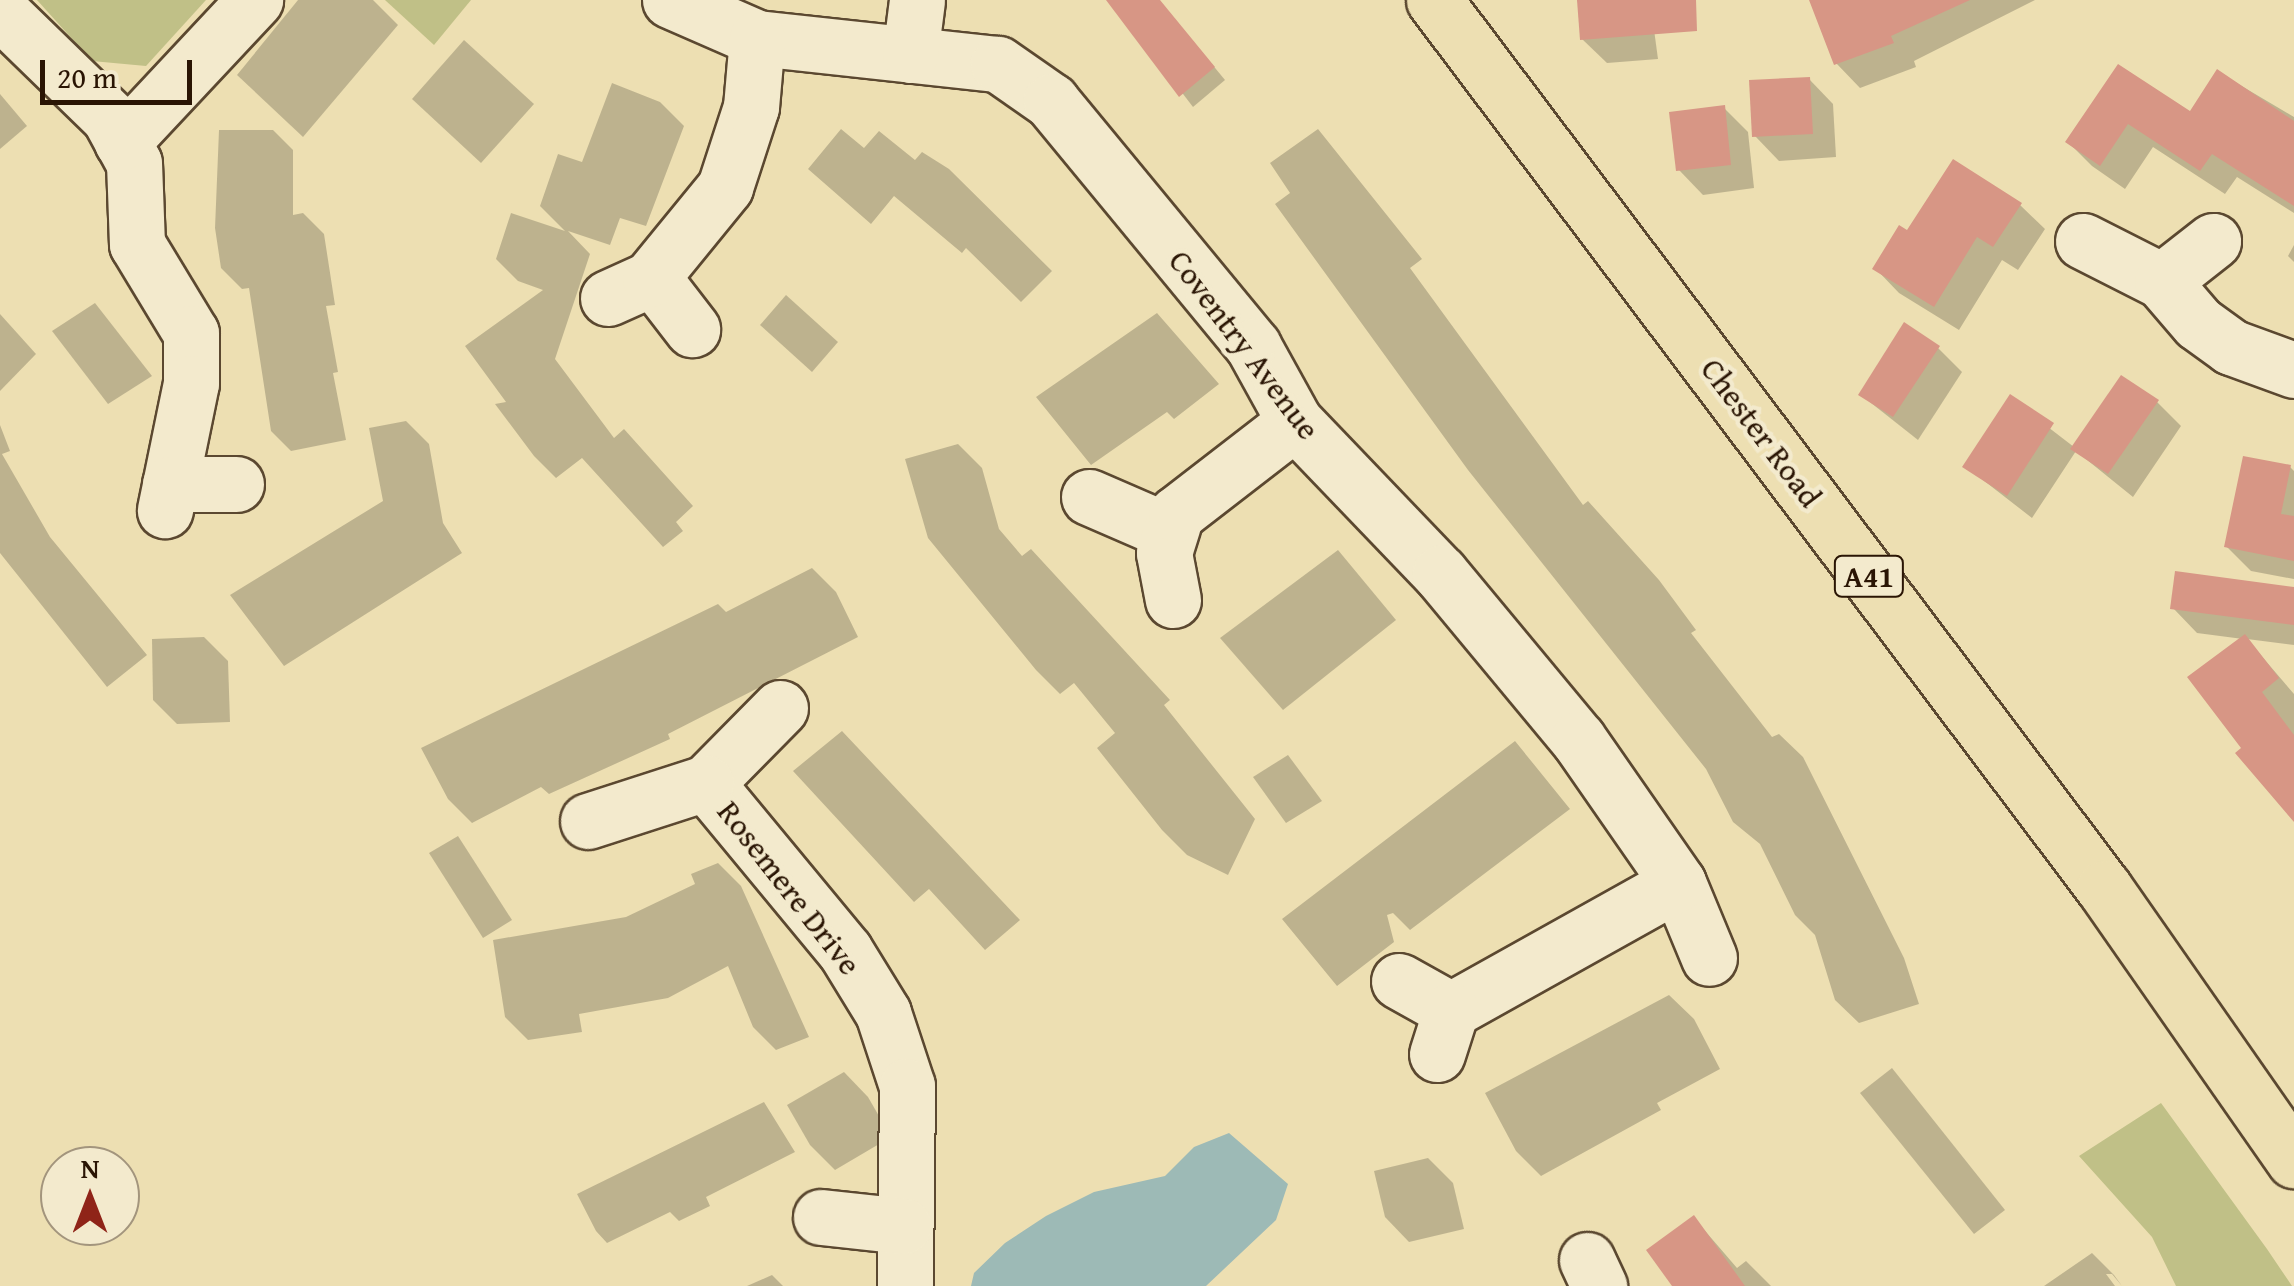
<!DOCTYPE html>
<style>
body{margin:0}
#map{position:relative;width:2294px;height:1286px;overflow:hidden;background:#eddfb2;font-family:"Gentium Book Plus",serif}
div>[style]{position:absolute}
.green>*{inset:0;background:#c0c087}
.water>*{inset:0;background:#9dbab6}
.shadow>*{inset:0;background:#0003}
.building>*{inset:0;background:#d79685}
.roads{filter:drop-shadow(2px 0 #5b4830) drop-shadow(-2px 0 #5b4830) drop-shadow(0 2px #5b4830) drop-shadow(0 -2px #5b4830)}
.street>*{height:55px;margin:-27.5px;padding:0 27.5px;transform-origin:27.5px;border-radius:27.5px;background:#f3eacd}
.primary>*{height:55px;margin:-27.5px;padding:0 27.5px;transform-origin:27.5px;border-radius:27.5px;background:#eddfb2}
span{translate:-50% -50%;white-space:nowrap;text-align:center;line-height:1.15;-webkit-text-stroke:9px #f3eacd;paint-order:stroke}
.shield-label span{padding:2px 8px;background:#f3eacd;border:2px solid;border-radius:8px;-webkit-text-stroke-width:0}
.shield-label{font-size:30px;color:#2a1504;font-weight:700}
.street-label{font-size:32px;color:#2a1504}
.north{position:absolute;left:40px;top:1146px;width:100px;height:100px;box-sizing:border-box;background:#f3eacd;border:2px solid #a3957d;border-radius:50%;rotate:0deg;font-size:28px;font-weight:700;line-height:40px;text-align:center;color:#2a1504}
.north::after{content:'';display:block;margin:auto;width:35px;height:45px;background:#8f2418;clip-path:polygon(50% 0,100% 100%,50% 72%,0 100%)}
.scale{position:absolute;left:40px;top:60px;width:152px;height:45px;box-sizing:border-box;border:5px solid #2a1504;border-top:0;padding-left:12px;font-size:30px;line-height:35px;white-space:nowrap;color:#2a1504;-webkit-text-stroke:8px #f3eacd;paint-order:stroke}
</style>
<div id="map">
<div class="green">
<div style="clip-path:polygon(37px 0,206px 0,146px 66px,92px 61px)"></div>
<div style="clip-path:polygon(385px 0,471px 0,434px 45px)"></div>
<div style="clip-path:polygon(2161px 1103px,2267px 1249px,2292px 1286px,2176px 1286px,2152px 1237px,2079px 1156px)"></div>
</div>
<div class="water">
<div style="clip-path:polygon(1229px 1133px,1288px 1184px,1276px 1220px,1206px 1286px,971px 1286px,974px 1273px,1005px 1243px,1046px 1216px,1094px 1192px,1165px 1176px,1194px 1147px)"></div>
</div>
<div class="shadow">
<div style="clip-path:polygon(298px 0,373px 0,398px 25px,303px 137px,237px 75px)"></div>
<div style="clip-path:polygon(1111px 0,1159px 0,1225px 80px,1193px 107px)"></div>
<div style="clip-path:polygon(1579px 0,1650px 0,1658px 59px,1607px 63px,1582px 39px)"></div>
<div style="clip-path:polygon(1832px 0,2035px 0,1914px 61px,1916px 67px,1860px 88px,1836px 63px)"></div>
<div style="clip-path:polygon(464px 40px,534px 104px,481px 163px,412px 99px)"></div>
<div style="clip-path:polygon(2118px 67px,2190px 114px,2218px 72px,2294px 117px,2294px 213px,2237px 177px,2225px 194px,2153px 147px,2125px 189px,2092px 166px,2068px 142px)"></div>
<div style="clip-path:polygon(1809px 79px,1833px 104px,1836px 157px,1779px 161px,1755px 136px)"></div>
<div style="clip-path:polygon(612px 83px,660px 102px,684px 126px,646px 226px,620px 218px,610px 245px,568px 231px,590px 254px,555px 359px,614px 438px,624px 429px,693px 506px,676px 522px,683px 531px,663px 547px,582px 458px,556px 478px,534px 456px,495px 404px,506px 402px,465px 346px,543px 290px,518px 281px,496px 259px,511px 213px,565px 231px,540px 206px,558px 154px,582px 162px)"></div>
<div style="clip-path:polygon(0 94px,27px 126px,0 149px)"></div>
<div style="clip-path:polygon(1724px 108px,1748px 132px,1754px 188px,1703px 195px,1679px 170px)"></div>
<div style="clip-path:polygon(841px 129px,864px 148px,879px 131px,915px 160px,922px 152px,949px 169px,1052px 271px,1021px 302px,966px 248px,962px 253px,894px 196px,871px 224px,808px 169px)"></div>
<div style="clip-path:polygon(1318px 129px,1422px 259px,1410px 268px,1583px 505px,1588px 501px,1659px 580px,1696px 630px,1691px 633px,1772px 737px,1779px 734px,1803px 757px,1904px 958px,1919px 1004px,1859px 1023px,1835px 1000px,1815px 935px,1795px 915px,1760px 844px,1733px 822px,1706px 769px,1468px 470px,1275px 204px,1290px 193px,1270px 163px)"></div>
<div style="clip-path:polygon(219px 130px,273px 130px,293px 150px,293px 215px,303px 213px,324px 234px,335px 305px,326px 306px,338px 372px,333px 373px,346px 440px,291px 451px,271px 431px,249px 288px,242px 289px,221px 268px,215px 228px)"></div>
<div style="clip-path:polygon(2020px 205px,2045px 229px,2018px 270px,2002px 260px,1959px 330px,1899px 293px,1875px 268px,1908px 234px)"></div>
<div style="clip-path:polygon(2294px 245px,2294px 262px,2288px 256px)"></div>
<div style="clip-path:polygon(786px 295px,838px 342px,812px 372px,760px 325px)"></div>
<div style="clip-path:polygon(95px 303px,152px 376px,108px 404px,52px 331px)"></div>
<div style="clip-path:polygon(1157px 313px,1219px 384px,1174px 419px,1167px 412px,1091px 465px,1036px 397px)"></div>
<div style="clip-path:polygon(0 314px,36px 354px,0 391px)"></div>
<div style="clip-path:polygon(1938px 348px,1962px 372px,1918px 440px,1861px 395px)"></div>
<div style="clip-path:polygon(2010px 398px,2074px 447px,2157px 402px,2181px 426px,2133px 497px,2076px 451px,2032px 518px,1965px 466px)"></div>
<div style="clip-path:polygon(406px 421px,429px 444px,443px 523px,462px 553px,284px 666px,230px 595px,383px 501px,369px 428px)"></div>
<div style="clip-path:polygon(0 425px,10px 451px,2px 454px,50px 537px,147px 655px,107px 687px,0 553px)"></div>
<div style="clip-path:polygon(958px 444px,982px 468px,999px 529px,1022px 556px,1031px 549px,1170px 700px,1164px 705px,1255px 819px,1228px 875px,1187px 855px,1162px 830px,1097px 748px,1115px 733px,1074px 683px,1060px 694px,1036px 670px,928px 538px,905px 459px)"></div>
<div style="clip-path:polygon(2290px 467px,2294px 471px,2294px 579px,2251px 571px,2226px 546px)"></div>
<div style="clip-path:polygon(1338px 550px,1396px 620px,1283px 710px,1220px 638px)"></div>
<div style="clip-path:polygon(812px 568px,836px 592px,858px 637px,668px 734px,670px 739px,549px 794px,541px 787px,472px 823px,448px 799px,421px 748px,718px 604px,726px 612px)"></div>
<div style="clip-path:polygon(2294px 590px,2294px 645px,2247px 639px,2294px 694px,2294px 820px,2245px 748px,2243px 639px,2197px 633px,2173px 608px)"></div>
<div style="clip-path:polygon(204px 637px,228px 661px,230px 722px,177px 724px,153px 700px,152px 639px)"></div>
<div style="clip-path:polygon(842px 731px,1020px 920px,985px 950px,929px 889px,914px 902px,793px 771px)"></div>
<div style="clip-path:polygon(1515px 741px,1570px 809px,1410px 930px,1393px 913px,1387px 915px,1394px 942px,1337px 986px,1282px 919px)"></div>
<div style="clip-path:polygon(1288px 755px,1322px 801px,1286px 823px,1253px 777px)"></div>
<div style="clip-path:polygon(458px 836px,512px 920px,483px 938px,429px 853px)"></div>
<div style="clip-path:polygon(718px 863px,741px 886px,809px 1037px,776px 1050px,753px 1027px,728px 966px,668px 998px,579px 1014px,582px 1032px,528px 1040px,505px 1017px,493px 940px,626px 917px,695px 884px,691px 874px)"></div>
<div style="clip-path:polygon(1669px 995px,1694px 1019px,1720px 1069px,1657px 1103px,1661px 1110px,1541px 1176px,1516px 1151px,1485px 1093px)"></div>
<div style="clip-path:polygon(1892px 1068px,2005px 1210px,1974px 1234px,1860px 1093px)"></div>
<div style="clip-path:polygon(844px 1072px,868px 1097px,891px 1137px,835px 1170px,810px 1145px,787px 1105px)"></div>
<div style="clip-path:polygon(764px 1102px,795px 1152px,706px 1197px,710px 1206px,679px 1221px,670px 1212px,607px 1243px,596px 1231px,577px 1194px)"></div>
<div style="clip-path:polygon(1428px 1158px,1453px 1183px,1464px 1229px,1409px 1242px,1385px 1217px,1374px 1171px)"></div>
<div style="clip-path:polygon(1694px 1218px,1737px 1268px,1746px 1261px,1771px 1286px,1675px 1286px)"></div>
<div style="clip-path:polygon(2092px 1253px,2114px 1275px,2122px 1286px,2112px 1274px,2106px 1274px,2115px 1286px,2044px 1286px)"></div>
<div style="clip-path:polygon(772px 1275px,783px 1286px,747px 1286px)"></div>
</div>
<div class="building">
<div style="clip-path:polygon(1106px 0,1160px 0,1215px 67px,1179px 97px)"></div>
<div style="clip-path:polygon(1577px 0,1696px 0,1697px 31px,1580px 40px)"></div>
<div style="clip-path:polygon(1809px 0,1970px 0,1891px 36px,1894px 43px,1834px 65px)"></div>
<div style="clip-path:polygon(2118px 64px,2190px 111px,2217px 69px,2294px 121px,2294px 206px,2212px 154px,2200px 171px,2128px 124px,2100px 166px,2065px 142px)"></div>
<div style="clip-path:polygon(1810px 77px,1813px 134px,1752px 137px,1749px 80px)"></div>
<div style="clip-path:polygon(1725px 105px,1731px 165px,1676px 171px,1669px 112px)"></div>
<div style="clip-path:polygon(1953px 159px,2022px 203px,1993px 247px,1977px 237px,1934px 307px,1872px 269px,1899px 225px,1907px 230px)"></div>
<div style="clip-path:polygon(1904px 322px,1940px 346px,1893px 417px,1858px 395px)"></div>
<div style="clip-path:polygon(2121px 375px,2159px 400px,2108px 474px,2070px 449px)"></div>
<div style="clip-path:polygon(2010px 394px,2054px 423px,2007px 496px,1962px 467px)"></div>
<div style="clip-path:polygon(2243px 456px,2291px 465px,2281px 514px,2294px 516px,2294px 561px,2224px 547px)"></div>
<div style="clip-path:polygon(2175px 571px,2294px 587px,2294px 625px,2170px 609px)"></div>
<div style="clip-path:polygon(2245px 634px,2279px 678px,2262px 692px,2294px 735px,2294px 822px,2235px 753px,2241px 748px,2187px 677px)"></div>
<div style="clip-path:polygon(1694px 1215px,1745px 1286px,1672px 1286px,1646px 1250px)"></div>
</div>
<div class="roads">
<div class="street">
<div style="left:670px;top:0;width:95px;rotate:23.6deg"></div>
<div style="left:757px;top:38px;width:242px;rotate:6.2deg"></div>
<div style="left:998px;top:64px;width:65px;rotate:34.9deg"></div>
<div style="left:1051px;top:101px;width:318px;rotate:50.5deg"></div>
<div style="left:1253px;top:346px;width:87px;rotate:61.1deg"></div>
<div style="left:1295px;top:422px;width:209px;rotate:46.2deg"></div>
<div style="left:1440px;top:573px;width:216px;rotate:50.3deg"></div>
<div style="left:1578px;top:739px;width:175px;rotate:55.2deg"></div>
<div style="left:1678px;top:883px;width:81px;rotate:67.5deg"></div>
<div style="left:0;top:11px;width:152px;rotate:44.2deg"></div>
<div style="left:109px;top:117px;width:52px;rotate:61.5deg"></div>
<div style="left:134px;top:163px;width:81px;rotate:87.9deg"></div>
<div style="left:137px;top:244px;width:104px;rotate:58.8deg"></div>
<div style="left:191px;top:333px;width:50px;rotate:90deg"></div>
<div style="left:191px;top:383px;width:130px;rotate:101.6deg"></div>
<div style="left:910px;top:55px;width:55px;rotate:-82.7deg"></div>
<div style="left:122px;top:142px;width:195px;rotate:-46.9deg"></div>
<div style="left:2083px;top:241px;width:89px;rotate:26.9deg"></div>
<div style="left:2162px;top:281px;width:55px;rotate:49.4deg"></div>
<div style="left:2198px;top:323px;width:41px;rotate:36deg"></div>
<div style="left:2231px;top:347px;width:67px;rotate:20.1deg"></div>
<div style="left:652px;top:277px;width:66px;rotate:52.4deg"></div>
<div style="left:2162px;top:281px;width:65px;rotate:-38.1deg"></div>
<div style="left:608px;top:298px;width:46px;rotate:-24.3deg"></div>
<div style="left:650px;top:279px;width:119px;rotate:-50.8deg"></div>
<div style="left:725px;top:187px;width:84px;rotate:-72deg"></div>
<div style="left:751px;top:107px;width:69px;rotate:-85deg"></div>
<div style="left:170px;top:484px;width:66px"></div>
<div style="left:1089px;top:497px;width:88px;rotate:23.4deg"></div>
<div style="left:1173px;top:600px;width:48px;rotate:-100.8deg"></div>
<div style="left:1164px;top:553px;width:41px;rotate:-72.9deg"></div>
<div style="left:1176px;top:514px;width:150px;rotate:-37.7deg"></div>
<div style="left:780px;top:708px;width:105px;rotate:134.6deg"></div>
<div style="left:706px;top:783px;width:218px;rotate:50.4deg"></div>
<div style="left:845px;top:951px;width:73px;rotate:58.5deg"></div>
<div style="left:883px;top:1013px;width:77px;rotate:71.8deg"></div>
<div style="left:907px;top:1086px;width:200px;rotate:90.6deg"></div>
<div style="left:588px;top:821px;width:124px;rotate:-17.9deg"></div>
<div style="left:1399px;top:981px;width:60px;rotate:29.1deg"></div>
<div style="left:1451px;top:1010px;width:260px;rotate:-29.2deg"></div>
<div style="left:1437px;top:1054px;width:46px;rotate:-72.3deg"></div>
<div style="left:821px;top:1217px;width:83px;rotate:6.2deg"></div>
<div style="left:1587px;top:1260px;width:29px;rotate:65deg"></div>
</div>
<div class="primary">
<div style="left:1434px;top:0;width:1112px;rotate:52.97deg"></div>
<div style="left:2104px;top:888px;width:332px;rotate:55.1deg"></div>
</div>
</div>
<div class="shield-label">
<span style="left:1869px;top:576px">A41</span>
</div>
<div class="street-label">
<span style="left:1244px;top:345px;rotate:53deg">Coventry Avenue</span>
<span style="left:1761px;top:433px;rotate:53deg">Chester Road</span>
<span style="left:789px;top:888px;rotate:52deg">Rosemere Drive</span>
</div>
<div class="north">N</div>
<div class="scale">20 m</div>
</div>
